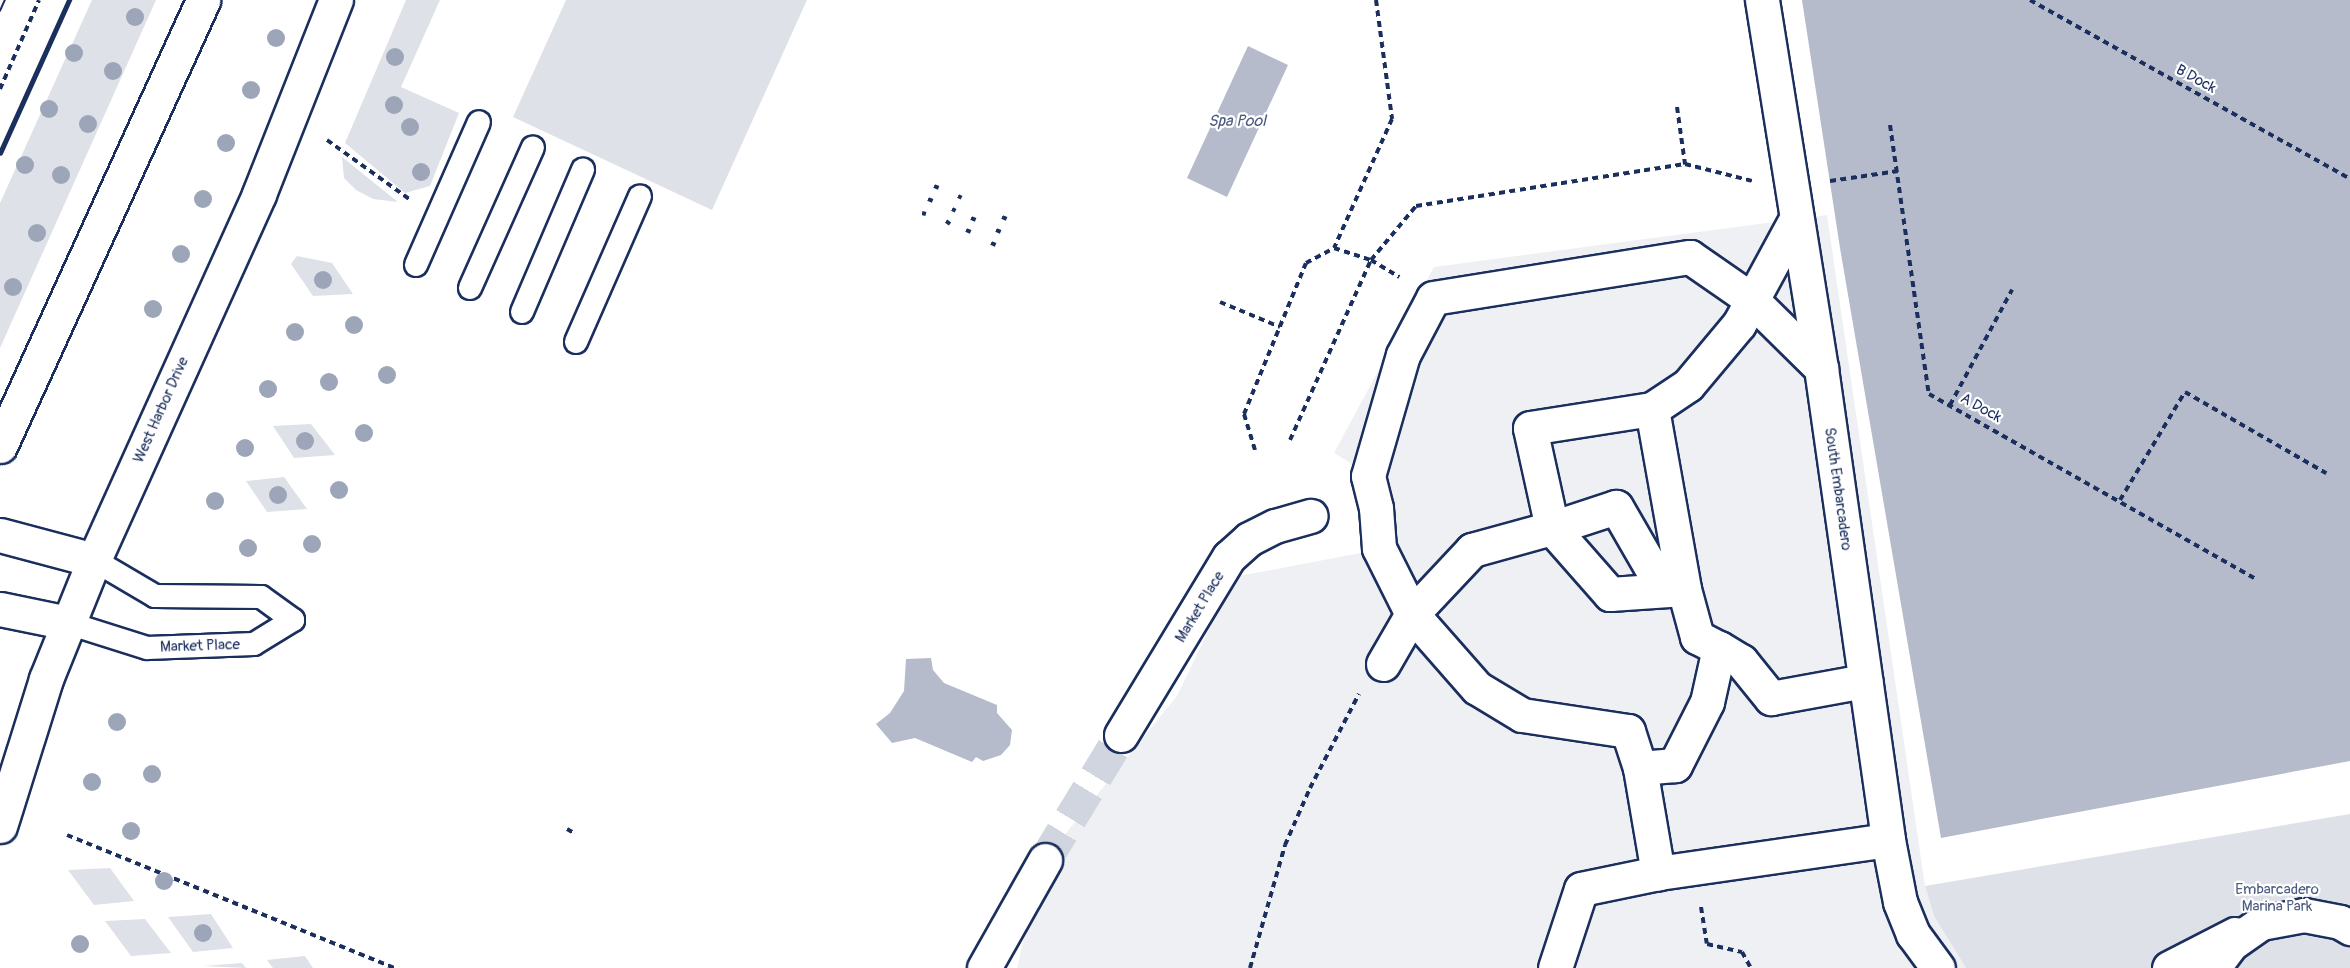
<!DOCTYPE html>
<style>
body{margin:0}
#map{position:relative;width:2350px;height:968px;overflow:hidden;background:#fff;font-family:Pangolin,sans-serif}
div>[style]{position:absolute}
.built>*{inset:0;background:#eff0f4}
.green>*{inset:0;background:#dee1e7}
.water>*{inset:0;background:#b5bbca}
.street-tunnel>*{height:33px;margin-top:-16.5px;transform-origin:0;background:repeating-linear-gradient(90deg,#d1d5df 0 33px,transparent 0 49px)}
.path>*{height:4px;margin-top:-2px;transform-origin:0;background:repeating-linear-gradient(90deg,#1b2f5e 0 6px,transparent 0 10.5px)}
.roads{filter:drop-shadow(2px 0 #1b2f5e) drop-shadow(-2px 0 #1b2f5e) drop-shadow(0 2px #1b2f5e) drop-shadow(0 -2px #1b2f5e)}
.lane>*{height:22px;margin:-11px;padding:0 11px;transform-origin:11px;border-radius:11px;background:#fff}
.street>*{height:33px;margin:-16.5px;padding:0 16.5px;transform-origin:16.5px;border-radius:16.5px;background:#fff}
.secondary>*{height:33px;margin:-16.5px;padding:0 16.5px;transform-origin:16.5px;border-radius:16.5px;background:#fff}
.primary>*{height:33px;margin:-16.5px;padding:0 16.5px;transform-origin:16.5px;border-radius:16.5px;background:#fff}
.tram>*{height:1.5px;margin:-0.75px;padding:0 0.75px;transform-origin:0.75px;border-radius:0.75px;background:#1b2f5e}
.rail>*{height:4.5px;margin:-2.25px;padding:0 2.25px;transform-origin:2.25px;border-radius:2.25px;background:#1b2f5e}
.trees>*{width:18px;height:18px;margin:-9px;border-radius:50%;background:#9da5b9}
span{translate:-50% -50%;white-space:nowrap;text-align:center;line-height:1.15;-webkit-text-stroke:4.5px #fff;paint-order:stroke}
.street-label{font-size:15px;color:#1b2f5e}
.park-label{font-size:15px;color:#4c5c80}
.water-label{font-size:16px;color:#49597e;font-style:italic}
</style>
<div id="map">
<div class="built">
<div style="clip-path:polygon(1827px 215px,1925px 886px,1934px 916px,1966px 968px,1017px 968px,1041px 864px,1177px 696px,1234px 577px,1371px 551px,1359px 475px,1349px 462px,1334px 453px,1434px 267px)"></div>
</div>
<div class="green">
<div style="clip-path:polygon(92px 0,156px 0,0 348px,0 203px)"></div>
<div style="clip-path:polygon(406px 0,440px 0,401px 87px,459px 113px,430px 186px,405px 193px,345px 143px)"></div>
<div style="clip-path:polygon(566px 0,807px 0,712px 210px,513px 117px)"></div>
<div style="clip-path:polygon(342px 157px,398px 202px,373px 199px,356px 190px,344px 178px)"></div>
<div style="clip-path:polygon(297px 256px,332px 263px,353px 294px,313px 296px,291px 264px)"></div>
<div style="clip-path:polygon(311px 424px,335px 455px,294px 458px,273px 426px)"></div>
<div style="clip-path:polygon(284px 477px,307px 509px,267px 512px,246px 481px)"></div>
<div style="clip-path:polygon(2350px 814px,2350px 968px,1966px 968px,1934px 916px,1925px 886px)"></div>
<div style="clip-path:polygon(110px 868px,134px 901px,94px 905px,68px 870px)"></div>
<div style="clip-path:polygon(211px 914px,233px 948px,193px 952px,168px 917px)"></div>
<div style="clip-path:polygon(145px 919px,171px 953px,131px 956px,105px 921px)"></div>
<div style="clip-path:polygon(305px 956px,313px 968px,273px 968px,267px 960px)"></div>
<div style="clip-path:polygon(242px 963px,246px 968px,204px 966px)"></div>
</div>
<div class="water">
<div style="clip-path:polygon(1802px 0,2350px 0,2350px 761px,1941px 838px,1840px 248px)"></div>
<div style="clip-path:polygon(1248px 46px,1288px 65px,1227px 197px,1187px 178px)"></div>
<div style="clip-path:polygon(931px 658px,933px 670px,944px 683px,997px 705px,997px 713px,1012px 730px,1010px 745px,1001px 755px,983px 761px,976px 757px,972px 762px,915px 738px,892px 743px,876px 724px,890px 713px,904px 691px,906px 659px)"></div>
</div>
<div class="street-tunnel">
<div style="left:1045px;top:860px;width:146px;rotate:-58.7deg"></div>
</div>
<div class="path">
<div style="left:1376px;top:0;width:120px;rotate:82.3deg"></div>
<div style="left:1392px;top:119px;width:141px;rotate:114.2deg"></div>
<div style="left:1334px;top:248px;width:39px;rotate:18deg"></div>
<div style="left:1371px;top:260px;width:33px;rotate:31deg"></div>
<div style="left:2030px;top:0;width:367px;rotate:29.2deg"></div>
<div style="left:0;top:89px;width:97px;rotate:-66.3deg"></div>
<div style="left:1677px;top:107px;width:58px;rotate:82deg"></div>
<div style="left:1890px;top:125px;width:272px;rotate:81.8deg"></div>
<div style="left:1929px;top:394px;width:376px;rotate:29.5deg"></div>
<div style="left:327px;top:140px;width:101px;rotate:35.7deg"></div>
<div style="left:1830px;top:181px;width:69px;rotate:-8.4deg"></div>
<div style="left:934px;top:186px;width:5px;rotate:22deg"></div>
<div style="left:958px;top:196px;width:4px;rotate:27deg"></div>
<div style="left:928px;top:199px;width:5px;rotate:22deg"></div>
<div style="left:952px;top:209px;width:4px;rotate:27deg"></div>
<div style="left:922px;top:213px;width:4px;rotate:14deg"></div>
<div style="left:1002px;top:217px;width:5px;rotate:22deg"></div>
<div style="left:971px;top:218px;width:5px;rotate:22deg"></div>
<div style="left:946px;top:221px;width:5px;rotate:37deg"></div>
<div style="left:966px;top:230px;width:5px;rotate:22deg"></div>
<div style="left:996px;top:230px;width:5px;rotate:22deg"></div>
<div style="left:991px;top:243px;width:5px;rotate:22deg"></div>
<div style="left:1220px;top:302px;width:65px;rotate:22.6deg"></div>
<div style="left:1950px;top:405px;width:131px;rotate:-61.7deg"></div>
<div style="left:1290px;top:440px;width:197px;rotate:-65.8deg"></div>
<div style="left:1371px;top:260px;width:70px;rotate:-50.2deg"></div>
<div style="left:1416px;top:206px;width:272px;rotate:-8.9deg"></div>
<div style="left:1685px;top:164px;width:69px;rotate:14.2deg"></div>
<div style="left:1255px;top:450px;width:38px;rotate:-107deg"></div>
<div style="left:1244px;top:414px;width:163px;rotate:-67.7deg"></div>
<div style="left:1306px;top:263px;width:32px;rotate:-28deg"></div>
<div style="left:2120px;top:500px;width:126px;rotate:-59deg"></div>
<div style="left:2185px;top:392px;width:163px;rotate:29.9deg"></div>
<div style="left:567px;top:829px;width:8px;rotate:30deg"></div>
<div style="left:67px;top:835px;width:353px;rotate:22.1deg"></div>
<div style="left:1701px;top:907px;width:37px;rotate:81deg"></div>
<div style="left:1707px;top:944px;width:36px;rotate:13deg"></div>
<div style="left:1742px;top:952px;width:18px;rotate:61deg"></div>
<div style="left:1250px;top:968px;width:128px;rotate:-74.1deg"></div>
<div style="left:1285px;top:845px;width:62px;rotate:-66.3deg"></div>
<div style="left:1310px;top:788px;width:106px;rotate:-62.5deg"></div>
</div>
<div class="roads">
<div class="lane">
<div style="left:416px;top:265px;width:156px;rotate:-66.2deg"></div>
<div style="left:470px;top:288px;width:154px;rotate:-65.9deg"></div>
<div style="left:522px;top:312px;width:155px;rotate:-66.8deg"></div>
<div style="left:576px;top:342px;width:159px;rotate:-66.3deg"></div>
<div style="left:68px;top:623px;width:83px;rotate:17.6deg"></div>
<div style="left:147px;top:648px;width:107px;rotate:-2.1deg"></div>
<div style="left:254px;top:644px;width:46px;rotate:-31.6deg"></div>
<div style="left:293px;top:620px;width:39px;rotate:-144deg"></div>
<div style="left:261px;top:597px;width:106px;rotate:-179.5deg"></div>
<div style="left:155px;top:596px;width:71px;rotate:-149.5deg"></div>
</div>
<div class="street">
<div style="left:1762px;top:0;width:373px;rotate:80.9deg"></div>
<div style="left:1821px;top:368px;width:477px;rotate:81.9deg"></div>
<div style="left:1888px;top:840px;width:63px;rotate:79deg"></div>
<div style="left:1900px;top:902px;width:35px;rotate:68deg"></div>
<div style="left:1913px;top:934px;width:42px;rotate:53.7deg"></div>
<div style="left:1652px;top:409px;width:43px;rotate:-33.7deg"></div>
<div style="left:1688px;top:385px;width:80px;rotate:-50.1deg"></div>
<div style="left:1739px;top:324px;width:119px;rotate:-61.5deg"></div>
<div style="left:1664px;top:590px;width:96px;rotate:-120deg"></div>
<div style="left:1616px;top:507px;width:67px;rotate:161.8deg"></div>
<div style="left:1552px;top:528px;width:102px;rotate:-102.4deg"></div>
<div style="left:1530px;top:428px;width:123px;rotate:-8.9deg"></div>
<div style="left:1652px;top:409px;width:183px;rotate:79.9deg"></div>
<div style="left:1719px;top:648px;width:26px;rotate:31deg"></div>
<div style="left:1741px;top:661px;width:48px;rotate:51deg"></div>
<div style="left:1771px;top:698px;width:96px;rotate:-10.3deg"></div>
<div style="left:1383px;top:664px;width:58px;rotate:-59.9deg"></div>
<div style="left:1412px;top:614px;width:88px;rotate:-46.8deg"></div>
<div style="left:1472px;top:550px;width:83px;rotate:-15.4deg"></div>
<div style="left:1552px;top:528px;width:88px;rotate:48.7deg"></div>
<div style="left:1610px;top:594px;width:74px;rotate:-3.9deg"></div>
<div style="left:1684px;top:589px;width:50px;rotate:74.8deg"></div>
<div style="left:1697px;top:637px;width:25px;rotate:27deg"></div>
<div style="left:1719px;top:648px;width:55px;rotate:102.5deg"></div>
<div style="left:1707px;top:702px;width:71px;rotate:116.9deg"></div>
<div style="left:1675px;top:765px;width:35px;rotate:175deg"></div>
<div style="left:1640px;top:768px;width:107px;rotate:80.3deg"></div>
<div style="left:1658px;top:873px;width:232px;rotate:-8.2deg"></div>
<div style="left:1121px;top:735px;width:208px;rotate:-58.8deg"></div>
<div style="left:1229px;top:557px;width:27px;rotate:-42deg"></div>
<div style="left:1249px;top:539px;width:29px;rotate:-27deg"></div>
<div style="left:1275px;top:526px;width:37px;rotate:-16deg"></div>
<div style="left:1640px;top:768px;width:39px;rotate:-108deg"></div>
<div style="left:1628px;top:731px;width:107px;rotate:-171.4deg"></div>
<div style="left:1522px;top:715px;width:52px;rotate:-149deg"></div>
<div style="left:1477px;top:688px;width:98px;rotate:-131.3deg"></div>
<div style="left:1412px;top:614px;width:74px;rotate:-116.6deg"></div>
<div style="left:1379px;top:548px;width:40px;rotate:-94.3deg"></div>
<div style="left:1376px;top:508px;width:33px;rotate:-104deg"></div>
<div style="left:1368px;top:476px;width:126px;rotate:-73.9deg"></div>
<div style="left:1403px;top:355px;width:64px;rotate:-62.2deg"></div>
<div style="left:1433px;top:298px;width:260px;rotate:-9.1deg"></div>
<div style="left:1690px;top:257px;width:75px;rotate:34.7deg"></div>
<div style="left:1752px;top:300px;width:97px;rotate:44.6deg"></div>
<div style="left:984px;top:968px;width:124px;rotate:-60.5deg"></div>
<div style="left:1555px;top:968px;width:83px;rotate:-71.8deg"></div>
<div style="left:1581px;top:889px;width:79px;rotate:-11.7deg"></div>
</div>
<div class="secondary">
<div style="left:2169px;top:968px;width:74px;rotate:-27.3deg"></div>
<div style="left:2213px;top:968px;width:30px;rotate:-53deg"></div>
<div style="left:2231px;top:944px;width:37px;rotate:-35deg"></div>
<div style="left:2261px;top:923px;width:44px;rotate:-10.5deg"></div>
<div style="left:2304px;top:915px;width:37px;rotate:11deg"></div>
<div style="left:2340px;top:922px;width:12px;rotate:31deg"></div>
</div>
<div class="primary">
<div style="left:0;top:446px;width:490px;rotate:-65.5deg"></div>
<div style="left:0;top:535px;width:97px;rotate:14.9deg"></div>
<div style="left:0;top:609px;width:69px;rotate:11.6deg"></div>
<div style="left:0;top:826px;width:154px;rotate:-72.6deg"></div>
<div style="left:46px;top:679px;width:128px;rotate:-68deg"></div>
<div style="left:94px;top:560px;width:401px;rotate:-65.7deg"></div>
<div style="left:259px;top:194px;width:209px;rotate:-68.4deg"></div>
</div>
</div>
<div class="tram">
<div style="left:0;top:11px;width:12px;rotate:-66deg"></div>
</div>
<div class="rail">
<div style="left:0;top:153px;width:168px;rotate:-65.7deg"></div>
</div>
<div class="trees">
<div style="left:135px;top:17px"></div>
<div style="left:276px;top:38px"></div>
<div style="left:74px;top:53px"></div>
<div style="left:395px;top:57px"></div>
<div style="left:113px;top:71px"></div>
<div style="left:251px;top:90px"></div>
<div style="left:394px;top:105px"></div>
<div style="left:49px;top:109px"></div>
<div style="left:88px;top:124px"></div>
<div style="left:410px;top:127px"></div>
<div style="left:226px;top:143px"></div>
<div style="left:25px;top:165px"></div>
<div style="left:421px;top:172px"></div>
<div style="left:61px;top:175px"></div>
<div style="left:203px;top:199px"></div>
<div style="left:37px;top:233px"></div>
<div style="left:181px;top:254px"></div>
<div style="left:323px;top:280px"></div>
<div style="left:13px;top:287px"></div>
<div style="left:153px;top:309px"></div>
<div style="left:354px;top:325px"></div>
<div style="left:295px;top:332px"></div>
<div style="left:387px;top:375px"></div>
<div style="left:329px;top:382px"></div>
<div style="left:268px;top:389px"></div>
<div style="left:364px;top:433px"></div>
<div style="left:305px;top:441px"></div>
<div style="left:245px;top:448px"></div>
<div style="left:339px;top:490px"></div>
<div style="left:278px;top:495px"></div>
<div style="left:215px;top:501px"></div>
<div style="left:312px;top:544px"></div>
<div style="left:248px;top:548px"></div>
<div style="left:117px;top:722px"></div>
<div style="left:152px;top:774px"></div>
<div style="left:92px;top:782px"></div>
<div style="left:131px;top:831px"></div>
<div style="left:164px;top:881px"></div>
<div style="left:203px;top:933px"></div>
<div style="left:80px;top:944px"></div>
</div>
<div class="street-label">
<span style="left:2196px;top:79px;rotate:29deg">B Dock</span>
<span style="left:1981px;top:408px;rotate:29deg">A Dock</span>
<span style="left:161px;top:410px;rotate:-66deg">West Harbor Drive</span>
<span style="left:1838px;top:489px;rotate:82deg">South Embarcadero</span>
<span style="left:1200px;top:607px;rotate:-59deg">Market Place</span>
<span style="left:200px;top:646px;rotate:-2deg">Market Place</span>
</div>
<div class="park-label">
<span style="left:2277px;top:898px">Embarcadero<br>Marina Park</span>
</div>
<div class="water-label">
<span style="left:1237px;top:121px">Spa Pool</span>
</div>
</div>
